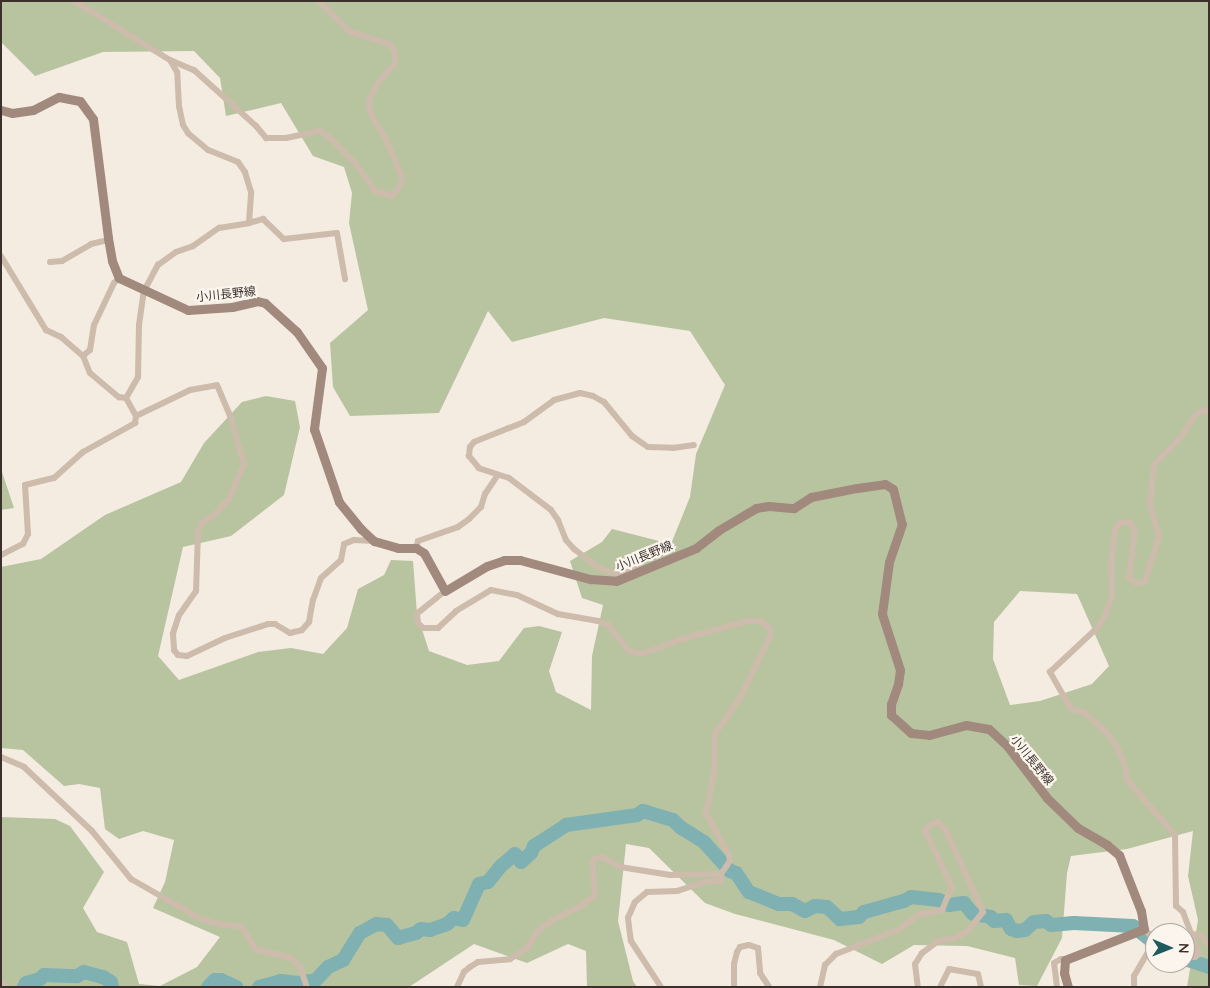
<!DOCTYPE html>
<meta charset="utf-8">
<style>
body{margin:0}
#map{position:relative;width:1210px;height:988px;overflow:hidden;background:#f4ebe1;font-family:Quicksand,"Noto Sans JP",sans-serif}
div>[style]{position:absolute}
.green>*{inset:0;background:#b8c4a0}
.river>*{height:14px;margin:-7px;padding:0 7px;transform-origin:7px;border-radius:7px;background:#7fb0b2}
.minor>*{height:6px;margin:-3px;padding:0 3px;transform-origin:3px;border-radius:3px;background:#cdbbac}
.secondary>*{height:9px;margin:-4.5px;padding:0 4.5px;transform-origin:4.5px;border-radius:4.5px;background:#a18a7d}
span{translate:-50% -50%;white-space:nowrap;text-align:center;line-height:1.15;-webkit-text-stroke:4.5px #fbf5ee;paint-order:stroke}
.street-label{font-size:12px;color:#3b302b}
.frame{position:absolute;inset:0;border:2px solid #3b302b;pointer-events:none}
.north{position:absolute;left:1145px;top:923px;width:50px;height:50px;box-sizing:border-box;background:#fbf5ee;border:1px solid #aea6a0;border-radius:50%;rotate:91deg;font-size:14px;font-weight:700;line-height:20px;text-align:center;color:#3b302b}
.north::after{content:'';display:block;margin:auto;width:18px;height:22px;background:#1f5a5e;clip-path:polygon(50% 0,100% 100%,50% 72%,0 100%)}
</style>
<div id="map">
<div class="green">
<div style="clip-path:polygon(evenodd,1px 1px,1209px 1px,1209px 987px,1187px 987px,1198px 920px,1188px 876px,1193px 831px,1127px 849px,1071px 856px,1067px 873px,1062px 938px,1037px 986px,1019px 985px,1015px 958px,967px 946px,914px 945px,882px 964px,834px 940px,735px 914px,705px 903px,649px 848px,626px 844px,618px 921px,633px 981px,637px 987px,587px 987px,586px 951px,568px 944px,527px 963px,474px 944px,409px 987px,1px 987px,1px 817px,55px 819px,70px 826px,104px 872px,83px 908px,97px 932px,127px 942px,139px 984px,160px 986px,197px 967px,220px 937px,153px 908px,165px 882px,174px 840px,143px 831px,119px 839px,105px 829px,100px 788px,79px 784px,64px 786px,23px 750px,1px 748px,1px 567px,41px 559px,105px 515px,181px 482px,204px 443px,242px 402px,266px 396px,295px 401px,300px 427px,284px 495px,231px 536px,183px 547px,158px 656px,179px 680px,258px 652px,291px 648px,323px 654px,347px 628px,358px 589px,384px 575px,391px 560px,413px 561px,417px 614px,429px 651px,467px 665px,499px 661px,524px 628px,539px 626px,562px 632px,549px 671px,556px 692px,591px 710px,592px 656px,603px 605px,582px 598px,570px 561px,602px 542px,612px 529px,671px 544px,690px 497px,696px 454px,725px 385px,690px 331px,604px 318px,512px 342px,488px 311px,439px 413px,350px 416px,333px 387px,330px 343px,368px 310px,349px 223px,352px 193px,344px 167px,313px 156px,281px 103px,226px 116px,220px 78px,194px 51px,103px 52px,35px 76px,1px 42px,1px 1px,1020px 591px,1077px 594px,1109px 666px,1092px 684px,1040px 701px,1010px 705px,993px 659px,994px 622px,1020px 591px)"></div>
<div style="clip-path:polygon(1px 469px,14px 508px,1px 510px)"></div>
</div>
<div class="river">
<div style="left:1185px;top:959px;width:25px;rotate:18deg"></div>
<div style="left:24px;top:987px;width:4px;rotate:-63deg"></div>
<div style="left:26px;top:983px;width:15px;rotate:-16deg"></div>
<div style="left:40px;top:979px;width:6px;rotate:-45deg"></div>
<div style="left:44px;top:975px;width:33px;rotate:2deg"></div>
<div style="left:77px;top:976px;width:8px;rotate:-30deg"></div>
<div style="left:84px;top:972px;width:20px;rotate:15deg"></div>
<div style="left:103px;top:977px;width:9px;rotate:32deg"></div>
<div style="left:111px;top:982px;width:5px;rotate:79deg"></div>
<div style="left:208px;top:987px;width:10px;rotate:-45deg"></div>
<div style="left:215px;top:980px;width:6px"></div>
<div style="left:221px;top:980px;width:17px;rotate:25deg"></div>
<div style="left:259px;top:987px;width:23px;rotate:-15deg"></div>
<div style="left:281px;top:981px;width:17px;rotate:7deg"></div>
<div style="left:298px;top:983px;width:18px;rotate:-9deg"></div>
<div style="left:316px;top:980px;width:18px;rotate:-47deg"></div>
<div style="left:328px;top:967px;width:17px;rotate:-25deg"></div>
<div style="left:343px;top:960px;width:32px;rotate:-58deg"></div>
<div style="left:360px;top:933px;width:18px;rotate:-29deg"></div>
<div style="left:376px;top:924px;width:11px;rotate:5deg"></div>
<div style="left:387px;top:925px;width:17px;rotate:50deg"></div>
<div style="left:398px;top:938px;width:19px;rotate:-16deg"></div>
<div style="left:416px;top:933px;width:6px;rotate:-39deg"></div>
<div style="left:421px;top:929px;width:9px;rotate:6deg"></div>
<div style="left:430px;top:930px;width:18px;rotate:-19deg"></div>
<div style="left:447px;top:924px;width:9px;rotate:-41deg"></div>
<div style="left:454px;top:918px;width:9px;rotate:13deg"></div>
<div style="left:463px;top:920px;width:39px;rotate:-66deg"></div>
<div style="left:479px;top:884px;width:9px;rotate:-13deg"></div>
<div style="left:488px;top:882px;width:21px;rotate:-51deg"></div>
<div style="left:501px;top:866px;width:18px;rotate:-41deg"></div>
<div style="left:515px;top:854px;width:10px;rotate:53deg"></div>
<div style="left:521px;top:862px;width:13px;rotate:-42deg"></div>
<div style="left:531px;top:853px;width:8px;rotate:-67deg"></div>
<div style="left:534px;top:846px;width:38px;rotate:-33deg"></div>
<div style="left:566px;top:825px;width:72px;rotate:-8deg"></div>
<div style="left:637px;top:815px;width:7px;rotate:-34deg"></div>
<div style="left:643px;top:811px;width:31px;rotate:17deg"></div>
<div style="left:673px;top:820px;width:10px;rotate:45deg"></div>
<div style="left:680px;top:827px;width:28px;rotate:32deg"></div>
<div style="left:704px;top:842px;width:39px;rotate:48deg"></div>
<div style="left:730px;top:871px;width:6px;rotate:18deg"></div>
<div style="left:736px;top:873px;width:23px;rotate:56deg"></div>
<div style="left:749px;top:892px;width:32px;rotate:22deg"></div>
<div style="left:779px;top:904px;width:13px"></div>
<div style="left:792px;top:904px;width:15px;rotate:28deg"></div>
<div style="left:805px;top:911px;width:11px;rotate:-27deg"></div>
<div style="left:815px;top:906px;width:12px;rotate:5deg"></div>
<div style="left:827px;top:907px;width:18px;rotate:43deg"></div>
<div style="left:840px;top:919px;width:19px;rotate:-6deg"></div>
<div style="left:859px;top:917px;width:7px;rotate:-45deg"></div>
<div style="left:864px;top:912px;width:41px;rotate:-15.4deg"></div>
<div style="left:904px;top:901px;width:8px;rotate:-30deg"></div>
<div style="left:911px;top:897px;width:28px;rotate:6deg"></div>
<div style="left:939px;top:900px;width:11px;rotate:27deg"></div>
<div style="left:949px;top:905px;width:15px;rotate:-8deg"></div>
<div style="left:964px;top:903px;width:14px;rotate:51deg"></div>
<div style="left:973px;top:914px;width:18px;rotate:9deg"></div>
<div style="left:991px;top:917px;width:5px;rotate:53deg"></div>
<div style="left:994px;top:921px;width:12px;rotate:-5deg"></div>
<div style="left:1006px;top:920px;width:10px;rotate:61deg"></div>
<div style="left:1011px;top:929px;width:6px;rotate:18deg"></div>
<div style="left:1017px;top:931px;width:8px;rotate:-7deg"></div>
<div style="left:1025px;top:930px;width:12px;rotate:-42deg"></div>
<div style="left:1034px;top:922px;width:12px;rotate:-5deg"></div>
<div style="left:1046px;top:921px;width:6px;rotate:39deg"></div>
<div style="left:1051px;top:925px;width:23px;rotate:-5deg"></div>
<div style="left:1074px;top:923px;width:59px;rotate:2.9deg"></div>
<div style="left:1133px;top:926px;width:28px;rotate:39deg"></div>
</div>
<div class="minor">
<div style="left:74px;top:1px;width:113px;rotate:31.6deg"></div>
<div style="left:170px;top:60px;width:26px;rotate:23deg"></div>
<div style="left:194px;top:70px;width:84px;rotate:42.1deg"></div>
<div style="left:256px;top:126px;width:16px;rotate:50deg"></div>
<div style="left:266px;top:138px;width:20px"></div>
<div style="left:286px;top:138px;width:35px;rotate:-12deg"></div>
<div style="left:320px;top:131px;width:11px;rotate:34deg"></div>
<div style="left:329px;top:137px;width:38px;rotate:45deg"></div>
<div style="left:356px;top:164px;width:33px;rotate:55deg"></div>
<div style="left:375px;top:191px;width:18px;rotate:16deg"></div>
<div style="left:392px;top:196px;width:13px;rotate:-51deg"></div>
<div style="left:400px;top:186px;width:9px;rotate:-77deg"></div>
<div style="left:402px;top:177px;width:39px;rotate:-113deg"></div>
<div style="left:387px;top:141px;width:33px;rotate:-121deg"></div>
<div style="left:370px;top:113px;width:12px;rotate:-95deg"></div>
<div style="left:369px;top:101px;width:19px;rotate:-65deg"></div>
<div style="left:377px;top:84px;width:28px;rotate:-49deg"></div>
<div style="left:395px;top:63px;width:11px;rotate:-90deg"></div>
<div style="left:395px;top:52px;width:8px;rotate:-120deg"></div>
<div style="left:391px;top:45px;width:44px;rotate:-161.6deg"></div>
<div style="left:349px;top:31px;width:42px;rotate:-135deg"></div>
<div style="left:249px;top:223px;width:15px;rotate:-16deg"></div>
<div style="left:263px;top:219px;width:29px;rotate:44deg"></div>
<div style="left:284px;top:239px;width:53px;rotate:-6.5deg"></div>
<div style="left:337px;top:233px;width:47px;rotate:80.1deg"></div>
<div style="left:1px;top:256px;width:87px;rotate:58.7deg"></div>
<div style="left:46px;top:330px;width:17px;rotate:25deg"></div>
<div style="left:61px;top:337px;width:29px;rotate:41deg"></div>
<div style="left:83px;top:356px;width:18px;rotate:68deg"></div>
<div style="left:90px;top:373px;width:38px;rotate:40deg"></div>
<div style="left:119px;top:397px;width:7px;rotate:8deg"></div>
<div style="left:50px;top:262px;width:12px;rotate:-5deg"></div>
<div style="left:62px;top:261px;width:34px;rotate:-30deg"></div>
<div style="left:91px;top:244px;width:18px;rotate:-13deg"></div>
<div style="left:83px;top:356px;width:9px;rotate:-41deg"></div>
<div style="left:90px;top:350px;width:25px;rotate:-81deg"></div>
<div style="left:94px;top:325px;width:47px;rotate:-64.5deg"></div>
<div style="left:114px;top:283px;width:7px;rotate:-45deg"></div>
<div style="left:136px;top:416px;width:60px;rotate:-25.7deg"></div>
<div style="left:190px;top:390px;width:27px;rotate:-10deg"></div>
<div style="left:217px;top:385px;width:34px;rotate:67deg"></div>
<div style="left:230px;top:416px;width:50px;rotate:73.7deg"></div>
<div style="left:244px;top:464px;width:38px;rotate:113deg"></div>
<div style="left:229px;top:499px;width:23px;rotate:133deg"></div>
<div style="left:213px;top:516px;width:13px;rotate:151deg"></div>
<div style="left:202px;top:522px;width:11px;rotate:112deg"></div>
<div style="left:198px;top:532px;width:59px;rotate:91.9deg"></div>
<div style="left:196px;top:591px;width:29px;rotate:125deg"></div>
<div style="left:179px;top:615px;width:20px;rotate:108deg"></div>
<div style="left:173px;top:634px;width:16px;rotate:86deg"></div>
<div style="left:174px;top:650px;width:6px;rotate:51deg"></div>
<div style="left:178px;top:655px;width:9px;rotate:6deg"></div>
<div style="left:187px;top:656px;width:42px;rotate:-25.3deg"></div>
<div style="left:225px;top:638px;width:45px;rotate:-18deg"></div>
<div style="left:268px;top:624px;width:7px"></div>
<div style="left:275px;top:624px;width:17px;rotate:31deg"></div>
<div style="left:290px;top:633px;width:12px;rotate:-14deg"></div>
<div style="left:302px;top:630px;width:11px;rotate:-49deg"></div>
<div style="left:309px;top:622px;width:22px;rotate:-80deg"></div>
<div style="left:313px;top:600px;width:23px;rotate:-70deg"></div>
<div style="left:321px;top:578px;width:27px;rotate:-42deg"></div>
<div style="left:341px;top:560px;width:16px;rotate:-79deg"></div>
<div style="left:344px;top:544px;width:11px;rotate:-22deg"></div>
<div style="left:354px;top:540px;width:20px;rotate:3deg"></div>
<div style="left:416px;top:548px;width:7px;rotate:-74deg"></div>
<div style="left:418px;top:541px;width:42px;rotate:-19.3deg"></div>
<div style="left:458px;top:527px;width:14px;rotate:-36deg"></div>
<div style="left:469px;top:519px;width:17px;rotate:-45deg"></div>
<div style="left:481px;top:507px;width:14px;rotate:-73deg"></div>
<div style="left:485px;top:494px;width:23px;rotate:-56deg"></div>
<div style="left:1px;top:555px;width:25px;rotate:-27deg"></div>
<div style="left:23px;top:544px;width:11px;rotate:-63deg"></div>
<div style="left:28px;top:534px;width:49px;rotate:-93.5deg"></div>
<div style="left:25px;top:485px;width:30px;rotate:-14deg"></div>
<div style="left:54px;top:478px;width:39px;rotate:-42deg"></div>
<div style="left:83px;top:452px;width:60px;rotate:-29.1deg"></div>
<div style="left:135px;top:423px;width:7px;rotate:-82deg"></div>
<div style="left:136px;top:416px;width:21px;rotate:-119deg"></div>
<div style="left:126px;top:398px;width:24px;rotate:-60deg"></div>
<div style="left:138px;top:377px;width:52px;rotate:-88.9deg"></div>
<div style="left:139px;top:325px;width:34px;rotate:-82deg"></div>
<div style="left:144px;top:291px;width:30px;rotate:-62deg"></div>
<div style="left:158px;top:265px;width:22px;rotate:-36deg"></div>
<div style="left:176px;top:252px;width:18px;rotate:-19deg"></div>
<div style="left:193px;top:246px;width:32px;rotate:-35deg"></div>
<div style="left:219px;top:228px;width:30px;rotate:-9deg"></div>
<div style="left:249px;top:223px;width:31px;rotate:-86deg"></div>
<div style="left:251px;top:192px;width:21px;rotate:-107deg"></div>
<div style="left:245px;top:172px;width:12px;rotate:-125deg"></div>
<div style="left:238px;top:162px;width:32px;rotate:-158deg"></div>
<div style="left:208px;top:150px;width:26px;rotate:-140deg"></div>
<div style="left:188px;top:133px;width:9px;rotate:-122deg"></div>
<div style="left:183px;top:125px;width:19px;rotate:-102deg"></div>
<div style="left:179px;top:106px;width:34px;rotate:-93deg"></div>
<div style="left:177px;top:72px;width:14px;rotate:-120deg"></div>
<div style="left:644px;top:570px;width:7px;rotate:-146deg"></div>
<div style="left:638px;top:566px;width:24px;rotate:163deg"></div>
<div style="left:615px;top:573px;width:9px;rotate:-167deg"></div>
<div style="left:606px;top:571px;width:11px;rotate:-153deg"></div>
<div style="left:596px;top:566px;width:28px;rotate:-142deg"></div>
<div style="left:574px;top:549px;width:12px;rotate:-132deg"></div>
<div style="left:566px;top:540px;width:22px;rotate:-112deg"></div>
<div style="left:558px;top:520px;width:12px;rotate:-125deg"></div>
<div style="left:551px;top:510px;width:53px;rotate:-142.7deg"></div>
<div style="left:509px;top:478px;width:32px;rotate:-162deg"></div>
<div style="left:479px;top:468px;width:16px;rotate:-130deg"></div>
<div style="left:469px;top:456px;width:9px;rotate:-84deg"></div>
<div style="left:470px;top:447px;width:6px;rotate:-51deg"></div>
<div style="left:474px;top:442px;width:54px;rotate:-21.8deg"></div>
<div style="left:524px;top:422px;width:37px;rotate:-36deg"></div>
<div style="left:554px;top:400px;width:27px;rotate:-15deg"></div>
<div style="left:580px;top:393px;width:13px;rotate:13deg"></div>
<div style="left:593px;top:396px;width:13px;rotate:29deg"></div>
<div style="left:604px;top:402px;width:44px;rotate:50.5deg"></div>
<div style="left:632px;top:436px;width:19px;rotate:35deg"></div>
<div style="left:648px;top:447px;width:25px;rotate:2deg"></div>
<div style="left:673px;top:448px;width:21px;rotate:-8deg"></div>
<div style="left:445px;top:591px;width:36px;rotate:141deg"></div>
<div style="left:417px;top:614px;width:9px;rotate:84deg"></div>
<div style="left:418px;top:623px;width:7px;rotate:45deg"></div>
<div style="left:423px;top:628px;width:15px"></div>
<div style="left:438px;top:628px;width:25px;rotate:-43deg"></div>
<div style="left:456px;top:611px;width:41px;rotate:-31deg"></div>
<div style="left:491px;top:590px;width:26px;rotate:11deg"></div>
<div style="left:517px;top:595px;width:45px;rotate:24.9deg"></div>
<div style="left:558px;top:614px;width:41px;rotate:9.9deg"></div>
<div style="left:598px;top:621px;width:11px;rotate:22deg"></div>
<div style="left:608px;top:625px;width:32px;rotate:51deg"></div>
<div style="left:628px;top:650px;width:9px;rotate:21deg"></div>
<div style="left:636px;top:653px;width:8px"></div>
<div style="left:644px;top:653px;width:37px;rotate:-20deg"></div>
<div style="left:679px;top:640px;width:71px;rotate:-15.6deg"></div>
<div style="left:747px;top:621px;width:14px"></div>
<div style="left:761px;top:621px;width:12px;rotate:42deg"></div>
<div style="left:770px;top:629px;width:6px;rotate:81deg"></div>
<div style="left:771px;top:635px;width:68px;rotate:116.2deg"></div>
<div style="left:741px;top:696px;width:46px;rotate:124.4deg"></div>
<div style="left:715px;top:734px;width:39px;rotate:91deg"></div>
<div style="left:714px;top:773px;width:41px;rotate:101.3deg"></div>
<div style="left:706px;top:813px;width:48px;rotate:61.3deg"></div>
<div style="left:729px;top:855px;width:6px;rotate:81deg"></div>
<div style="left:730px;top:861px;width:16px;rotate:125deg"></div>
<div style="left:721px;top:874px;width:7px;rotate:90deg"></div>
<div style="left:721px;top:881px;width:16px;rotate:176deg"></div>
<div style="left:705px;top:882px;width:29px;rotate:162deg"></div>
<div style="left:677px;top:891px;width:30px;rotate:178deg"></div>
<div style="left:647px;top:892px;width:16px;rotate:140deg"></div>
<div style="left:635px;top:902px;width:17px;rotate:114deg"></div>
<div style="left:628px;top:918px;width:23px;rotate:83deg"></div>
<div style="left:631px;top:941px;width:55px;rotate:56.9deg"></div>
<div style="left:1px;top:757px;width:25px;rotate:23deg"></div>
<div style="left:24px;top:767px;width:93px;rotate:43.3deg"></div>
<div style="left:92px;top:831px;width:62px;rotate:50.9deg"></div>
<div style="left:131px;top:879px;width:78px;rotate:29.8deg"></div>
<div style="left:199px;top:918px;width:16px;rotate:18deg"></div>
<div style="left:214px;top:923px;width:28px;rotate:8deg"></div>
<div style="left:242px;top:927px;width:26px;rotate:59deg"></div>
<div style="left:255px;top:949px;width:37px;rotate:14deg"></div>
<div style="left:291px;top:958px;width:13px;rotate:45deg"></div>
<div style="left:300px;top:967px;width:21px;rotate:71deg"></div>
<div style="left:1144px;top:929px;width:16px;rotate:45deg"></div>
<div style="left:1191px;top:934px;width:9px;rotate:6deg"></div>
<div style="left:1200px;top:935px;width:13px;rotate:48deg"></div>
<div style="left:1185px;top:956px;width:10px;rotate:6deg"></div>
<div style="left:1195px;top:957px;width:5px;rotate:-37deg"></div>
<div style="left:1199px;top:954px;width:45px;rotate:-110.9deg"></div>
<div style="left:1183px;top:912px;width:9px;rotate:-139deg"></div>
<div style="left:1176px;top:906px;width:71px;rotate:-90.8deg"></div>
<div style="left:1175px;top:835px;width:73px;rotate:-131.1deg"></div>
<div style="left:1127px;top:780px;width:13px;rotate:-99deg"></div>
<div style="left:1125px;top:767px;width:19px;rotate:-111deg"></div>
<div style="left:1118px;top:749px;width:21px;rotate:-125deg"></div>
<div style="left:1106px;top:732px;width:30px;rotate:-138deg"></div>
<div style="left:1084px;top:712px;width:13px;rotate:-167deg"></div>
<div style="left:1071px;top:709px;width:43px;rotate:-119.6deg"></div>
<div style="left:1050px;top:672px;width:64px;rotate:-43.1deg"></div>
<div style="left:1097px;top:628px;width:14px;rotate:-56deg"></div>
<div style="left:1105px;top:616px;width:21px;rotate:-71deg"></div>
<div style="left:1112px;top:596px;width:29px;rotate:-92deg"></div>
<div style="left:1111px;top:567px;width:37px;rotate:-84deg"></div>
<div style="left:1115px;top:530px;width:8px;rotate:-60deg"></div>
<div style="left:1119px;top:523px;width:11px;rotate:-5deg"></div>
<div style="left:1130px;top:522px;width:9px;rotate:58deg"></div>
<div style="left:1135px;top:530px;width:48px;rotate:97.1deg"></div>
<div style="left:1129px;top:578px;width:9px;rotate:36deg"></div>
<div style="left:1136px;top:583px;width:9px;rotate:-6deg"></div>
<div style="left:1145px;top:582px;width:48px;rotate:-73.1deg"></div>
<div style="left:1159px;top:536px;width:33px;rotate:-106deg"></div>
<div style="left:1150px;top:504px;width:39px;rotate:-84deg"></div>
<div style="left:1154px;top:465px;width:40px;rotate:-46deg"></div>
<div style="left:1182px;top:436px;width:25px;rotate:-58deg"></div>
<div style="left:1195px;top:415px;width:10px;rotate:-29deg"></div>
<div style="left:1204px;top:410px;width:5px;rotate:22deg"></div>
<div style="left:1px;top:981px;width:8px;rotate:45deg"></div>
<div style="left:457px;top:987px;width:17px;rotate:-65deg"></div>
<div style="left:464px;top:972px;width:8px;rotate:-40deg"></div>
<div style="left:470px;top:967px;width:9px;rotate:-32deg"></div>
<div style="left:478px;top:962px;width:32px;rotate:-5deg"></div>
<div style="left:510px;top:959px;width:19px;rotate:-32deg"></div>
<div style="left:526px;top:949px;width:23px;rotate:-56deg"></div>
<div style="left:539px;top:930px;width:17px;rotate:-36deg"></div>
<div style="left:553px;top:920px;width:35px;rotate:-27deg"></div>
<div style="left:584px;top:904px;width:14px;rotate:-39deg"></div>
<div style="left:595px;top:895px;width:32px;rotate:-94deg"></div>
<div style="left:593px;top:863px;width:4px;rotate:-63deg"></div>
<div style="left:595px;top:859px;width:7px;rotate:-16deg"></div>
<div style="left:602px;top:857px;width:21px;rotate:29deg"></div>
<div style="left:620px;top:867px;width:51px;rotate:9.1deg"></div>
<div style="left:670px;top:875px;width:51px;rotate:-1.1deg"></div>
<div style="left:734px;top:987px;width:23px;rotate:-90deg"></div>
<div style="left:734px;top:964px;width:12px;rotate:-76deg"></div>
<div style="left:737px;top:952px;width:6px;rotate:-59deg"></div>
<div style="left:740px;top:947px;width:9px;rotate:-13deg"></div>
<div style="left:749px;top:945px;width:9px;rotate:18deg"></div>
<div style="left:758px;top:948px;width:25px;rotate:85deg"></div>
<div style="left:760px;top:973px;width:17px;rotate:57deg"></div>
<div style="left:820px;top:987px;width:23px;rotate:-77deg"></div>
<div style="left:825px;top:965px;width:16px;rotate:-45deg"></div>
<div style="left:836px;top:954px;width:69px;rotate:-21.3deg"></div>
<div style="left:900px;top:929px;width:23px;rotate:-38deg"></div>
<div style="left:918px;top:915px;width:25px;rotate:-12deg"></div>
<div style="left:942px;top:910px;width:25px;rotate:-67deg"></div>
<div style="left:952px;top:887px;width:62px;rotate:-115.7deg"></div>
<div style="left:925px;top:831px;width:6px;rotate:-59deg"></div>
<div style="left:928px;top:826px;width:11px;rotate:-22deg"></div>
<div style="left:938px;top:822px;width:12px;rotate:48deg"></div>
<div style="left:946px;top:831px;width:89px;rotate:65.4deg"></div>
<div style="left:983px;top:912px;width:26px;rotate:129deg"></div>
<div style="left:967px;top:932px;width:13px;rotate:153deg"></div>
<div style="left:955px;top:938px;width:17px;rotate:170deg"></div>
<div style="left:938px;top:941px;width:20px;rotate:143deg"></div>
<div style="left:922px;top:953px;width:13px;rotate:122deg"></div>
<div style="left:915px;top:964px;width:23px;rotate:83deg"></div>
<div style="left:940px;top:987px;width:20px;rotate:-63deg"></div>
<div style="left:949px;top:969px;width:29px;rotate:10deg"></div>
<div style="left:978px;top:974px;width:13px;rotate:77deg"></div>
<div style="left:1057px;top:987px;width:24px;rotate:-97deg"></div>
<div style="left:1054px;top:963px;width:8px;rotate:-30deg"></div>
<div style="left:1061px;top:959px;width:4px;rotate:14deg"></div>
<div style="left:1134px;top:987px;width:11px;rotate:-90deg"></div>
<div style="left:1134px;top:976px;width:42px;rotate:-59.7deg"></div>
</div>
<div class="secondary">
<div style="left:1px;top:110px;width:11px;rotate:15deg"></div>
<div style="left:12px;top:113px;width:21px;rotate:-8deg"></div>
<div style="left:33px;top:110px;width:29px;rotate:-27deg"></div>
<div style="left:59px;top:97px;width:21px;rotate:11deg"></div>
<div style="left:80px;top:101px;width:22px;rotate:54deg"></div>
<div style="left:93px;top:119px;width:120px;rotate:82.8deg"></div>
<div style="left:108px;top:238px;width:23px;rotate:80deg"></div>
<div style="left:112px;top:261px;width:18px;rotate:68deg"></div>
<div style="left:119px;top:278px;width:76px;rotate:24.9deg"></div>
<div style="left:188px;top:310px;width:44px;rotate:-3.9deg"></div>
<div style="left:232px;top:307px;width:26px;rotate:-13deg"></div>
<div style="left:257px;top:301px;width:8px;rotate:14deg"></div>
<div style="left:265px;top:303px;width:43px;rotate:42.2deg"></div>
<div style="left:297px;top:332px;width:44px;rotate:55.2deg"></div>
<div style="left:322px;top:368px;width:62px;rotate:97.5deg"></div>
<div style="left:314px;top:429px;width:77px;rotate:71.1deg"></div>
<div style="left:339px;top:502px;width:35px;rotate:51deg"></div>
<div style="left:361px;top:529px;width:18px;rotate:43deg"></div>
<div style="left:374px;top:541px;width:25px;rotate:16deg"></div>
<div style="left:398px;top:548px;width:18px"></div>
<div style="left:416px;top:548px;width:9px;rotate:32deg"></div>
<div style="left:424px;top:553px;width:43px;rotate:61.1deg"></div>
<div style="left:445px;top:591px;width:49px;rotate:-30.8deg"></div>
<div style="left:487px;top:566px;width:18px;rotate:-19deg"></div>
<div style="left:504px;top:560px;width:16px"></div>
<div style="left:520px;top:560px;width:73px;rotate:15.2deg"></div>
<div style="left:590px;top:579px;width:26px;rotate:4deg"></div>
<div style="left:616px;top:581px;width:87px;rotate:-22.4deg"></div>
<div style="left:696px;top:548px;width:29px;rotate:-38deg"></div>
<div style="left:719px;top:530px;width:43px;rotate:-30.7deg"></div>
<div style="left:756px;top:508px;width:13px;rotate:-9deg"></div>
<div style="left:769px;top:506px;width:25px;rotate:5deg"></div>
<div style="left:794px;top:508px;width:20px;rotate:-33deg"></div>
<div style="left:811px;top:497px;width:47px;rotate:-11.1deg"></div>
<div style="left:857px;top:488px;width:28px;rotate:-8deg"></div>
<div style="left:885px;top:484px;width:9px;rotate:32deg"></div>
<div style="left:893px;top:489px;width:36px;rotate:76deg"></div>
<div style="left:902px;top:524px;width:40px;rotate:108.9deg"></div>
<div style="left:889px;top:562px;width:52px;rotate:97.7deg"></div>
<div style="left:882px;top:614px;width:59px;rotate:72.2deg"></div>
<div style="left:900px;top:670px;width:14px;rotate:98deg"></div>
<div style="left:898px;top:684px;width:21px;rotate:109deg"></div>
<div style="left:891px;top:704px;width:11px;rotate:90deg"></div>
<div style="left:891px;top:715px;width:27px;rotate:42deg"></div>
<div style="left:911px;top:733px;width:18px;rotate:6deg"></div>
<div style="left:929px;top:735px;width:38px;rotate:-15deg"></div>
<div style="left:966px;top:725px;width:23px;rotate:10deg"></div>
<div style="left:989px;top:729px;width:26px;rotate:43deg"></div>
<div style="left:1008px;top:747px;width:64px;rotate:52.6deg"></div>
<div style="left:1047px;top:798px;width:43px;rotate:44.1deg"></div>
<div style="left:1078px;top:828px;width:34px;rotate:30deg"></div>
<div style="left:1107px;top:845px;width:16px;rotate:40deg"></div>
<div style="left:1119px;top:855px;width:60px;rotate:68.6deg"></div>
<div style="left:1141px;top:911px;width:18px;rotate:81deg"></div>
<div style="left:1144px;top:929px;width:85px;rotate:158.6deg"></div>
<div style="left:1065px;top:960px;width:13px;rotate:94deg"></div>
<div style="left:1064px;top:973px;width:15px;rotate:74deg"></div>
</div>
<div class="street-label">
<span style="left:226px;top:294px;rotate:-6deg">小川長野線</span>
<span style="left:644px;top:556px;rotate:-22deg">小川長野線</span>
<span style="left:1032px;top:760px;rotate:51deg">小川長野線</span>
</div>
<div class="frame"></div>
<div class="north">N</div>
</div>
